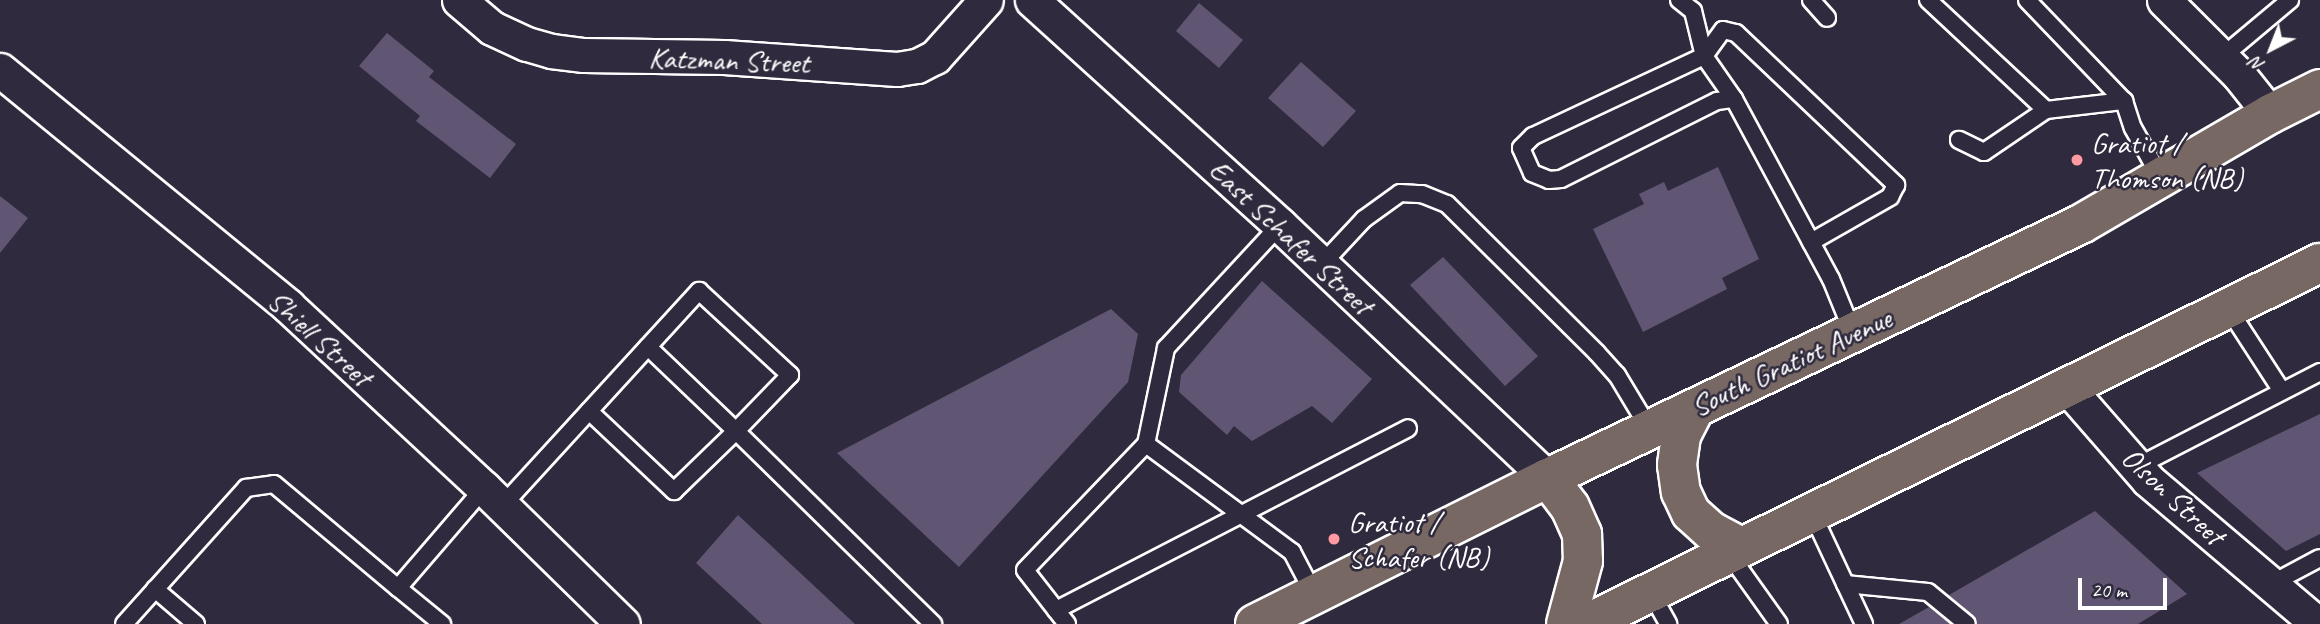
<!DOCTYPE html>
<style>
body{margin:0}
#map{position:relative;width:2320px;height:624px;overflow:hidden;background:#2f2a3d;font-family:Caveat,sans-serif}
div>[style]{position:absolute}
.building>*{inset:0;background:#605673}
.roads{filter:drop-shadow(2px 0 #fff) drop-shadow(-2px 0 #fff) drop-shadow(0 2px #fff) drop-shadow(0 -2px #fff)}
.service>*{height:16px;margin:-8px;padding:0 8px;transform-origin:8px;border-radius:8px;background:#2f2a3d}
.minor>*{height:33px;margin:-16.5px;padding:0 16.5px;transform-origin:16.5px;border-radius:16.5px;background:#2f2a3d}
.primary>*{height:38px;margin:-19px;padding:0 19px;transform-origin:19px;border-radius:19px;background:#776864}
.dots>*{width:19px;height:19px;translate:-50% -50%;box-sizing:border-box;border:4px solid #2f2a3d;border-radius:50%}
span{translate:-50% -50%;white-space:nowrap;text-align:center;line-height:1.15;-webkit-text-stroke:5px #2f2a3d;paint-order:stroke}
.street-label{font-size:30px;color:#fff}
.poi-label{font-size:30px;color:#fff}
.left{translate:0 -50%;text-align:left}
.north{position:absolute;left:2236px;top:14px;width:70px;height:70px;-webkit-text-stroke:5px #2f2a3d;paint-order:stroke;rotate:222deg;font-size:19px;font-weight:700;line-height:28px;text-align:center;color:#fff}
.north::after{content:'';display:block;margin:auto;width:24px;height:32px;background:#fff;clip-path:polygon(50% 0,100% 100%,50% 72%,0 100%)}
.scale{position:absolute;left:2078px;top:578px;width:89px;height:32px;box-sizing:border-box;border:4px solid #fff;border-top:0;padding-left:9px;font-size:21px;line-height:24px;white-space:nowrap;color:#fff;-webkit-text-stroke:5px #2f2a3d;paint-order:stroke}
</style>
<div id="map">
<div class="building">
<div style="clip-path:polygon(1199px 3px,1243px 40px,1219px 68px,1176px 31px)"></div>
<div style="clip-path:polygon(387px 33px,434px 71px,429px 77px,516px 144px,490px 178px,416px 121px,420px 116px,359px 66px)"></div>
<div style="clip-path:polygon(1301px 62px,1356px 111px,1323px 147px,1268px 98px)"></div>
<div style="clip-path:polygon(1718px 167px,1759px 259px,1722px 278px,1727px 289px,1643px 332px,1593px 229px,1644px 204px,1639px 194px,1664px 182px,1668px 191px)"></div>
<div style="clip-path:polygon(0 196px,28px 218px,0 253px)"></div>
<div style="clip-path:polygon(1443px 257px,1538px 356px,1505px 386px,1410px 285px)"></div>
<div style="clip-path:polygon(1262px 281px,1372px 379px,1332px 423px,1312px 406px,1252px 441px,1234px 426px,1227px 435px,1179px 392px,1181px 375px)"></div>
<div style="clip-path:polygon(1111px 309px,1138px 334px,1128px 382px,959px 567px,837px 453px)"></div>
<div style="clip-path:polygon(2320px 414px,2320px 534px,2286px 551px,2197px 473px)"></div>
<div style="clip-path:polygon(2095px 511px,2187px 594px,2138px 624px,1977px 624px,1974px 616px,1949px 595px)"></div>
<div style="clip-path:polygon(738px 515px,855px 624px,762px 624px,696px 563px)"></div>
<div style="clip-path:polygon(1929px 607px,1950px 624px,1899px 624px)"></div>
</div>
<div class="roads">
<div class="service">
<div style="left:1679px;top:0;width:18px;rotate:38deg"></div>
<div style="left:1693px;top:11px;width:46px;rotate:76.3deg"></div>
<div style="left:1811px;top:0;width:24px;rotate:48deg"></div>
<div style="left:1928px;top:0;width:161px;rotate:43deg"></div>
<div style="left:2046px;top:110px;width:75px;rotate:145.9deg"></div>
<div style="left:1984px;top:152px;width:28px;rotate:-154deg"></div>
<div style="left:2027px;top:0;width:140px;rotate:46.2deg"></div>
<div style="left:2124px;top:101px;width:28px;rotate:72deg"></div>
<div style="left:2133px;top:128px;width:57px;rotate:60.8deg"></div>
<div style="left:1704px;top:56px;width:32px;rotate:-54deg"></div>
<div style="left:1723px;top:30px;width:13px;rotate:13deg"></div>
<div style="left:1736px;top:33px;width:221px;rotate:43.5deg"></div>
<div style="left:1896px;top:185px;width:13px;rotate:117deg"></div>
<div style="left:1890px;top:197px;width:91px;rotate:150.3deg"></div>
<div style="left:2222px;top:57px;width:89px;rotate:-40deg"></div>
<div style="left:1734px;top:99px;width:52px;rotate:-124.9deg"></div>
<div style="left:1704px;top:56px;width:189px;rotate:154.9deg"></div>
<div style="left:1533px;top:136px;width:17px;rotate:135deg"></div>
<div style="left:1521px;top:148px;width:27px;rotate:66deg"></div>
<div style="left:1532px;top:173px;width:18px;rotate:22deg"></div>
<div style="left:1549px;top:180px;width:12px;rotate:-5deg"></div>
<div style="left:1561px;top:179px;width:174px;rotate:-26.6deg"></div>
<div style="left:1717px;top:101px;width:17px;rotate:-7deg"></div>
<div style="left:1734px;top:99px;width:204px;rotate:61.7deg"></div>
<div style="left:1831px;top:279px;width:58px;rotate:67.8deg"></div>
<div style="left:2046px;top:110px;width:79px;rotate:-6.6deg"></div>
<div style="left:1322px;top:264px;width:62px;rotate:-47deg"></div>
<div style="left:1364px;top:219px;width:44px;rotate:-35.8deg"></div>
<div style="left:1400px;top:193px;width:22px;rotate:3deg"></div>
<div style="left:1422px;top:194px;width:27px;rotate:22deg"></div>
<div style="left:1447px;top:204px;width:211px;rotate:44.8deg"></div>
<div style="left:1597px;top:353px;width:30px;rotate:48deg"></div>
<div style="left:1617px;top:375px;width:64px;rotate:59deg"></div>
<div style="left:2228px;top:308px;width:99px;rotate:57deg"></div>
<div style="left:589px;top:411px;width:117px;rotate:43.3deg"></div>
<div style="left:674px;top:491px;width:86px;rotate:-44.1deg"></div>
<div style="left:736px;top:431px;width:122px;rotate:-136.3deg"></div>
<div style="left:1146px;top:444px;width:182px;rotate:36.5deg"></div>
<div style="left:1292px;top:552px;width:47px;rotate:62.4deg"></div>
<div style="left:2136px;top:467px;width:207px;rotate:-27.3deg"></div>
<div style="left:502px;top:506px;width:292px;rotate:-47.5deg"></div>
<div style="left:699px;top:291px;width:124px;rotate:42.7deg"></div>
<div style="left:790px;top:375px;width:78px;rotate:134deg"></div>
<div style="left:736px;top:431px;width:276px;rotate:44.4deg"></div>
<div style="left:1812px;top:513px;width:123px;rotate:64.9deg"></div>
<div style="left:1729px;top:554px;width:86px;rotate:54.5deg"></div>
<div style="left:1845px;top:584px;width:83px;rotate:5.5deg"></div>
<div style="left:1928px;top:592px;width:50px;rotate:39.4deg"></div>
<div style="left:2271px;top:584px;width:55px;rotate:-28deg"></div>
<div style="left:398px;top:588px;width:57px;rotate:39.3deg"></div>
<div style="left:155px;top:589px;width:54px;rotate:40.5deg"></div>
<div style="left:1650px;top:591px;width:38px;rotate:61deg"></div>
<div style="left:1056px;top:610px;width:396px;rotate:-27.3deg"></div>
<div style="left:124px;top:624px;width:183px;rotate:-48.1deg"></div>
<div style="left:246px;top:488px;width:28px;rotate:-8deg"></div>
<div style="left:274px;top:484px;width:162px;rotate:40deg"></div>
<div style="left:398px;top:588px;width:132px;rotate:-49.3deg"></div>
<div style="left:1067px;top:624px;width:68px;rotate:-127.9deg"></div>
<div style="left:1025px;top:570px;width:175px;rotate:-46.2deg"></div>
<div style="left:1146px;top:444px;width:98px;rotate:-78.2deg"></div>
<div style="left:1166px;top:348px;width:168px;rotate:-47.2deg"></div>
</div>
<div class="minor">
<div style="left:459px;top:0;width:43px;rotate:40.3deg"></div>
<div style="left:492px;top:28px;width:38px;rotate:25deg"></div>
<div style="left:527px;top:44px;width:25px;rotate:16deg"></div>
<div style="left:551px;top:51px;width:33px;rotate:7deg"></div>
<div style="left:584px;top:55px;width:140px;rotate:0.8deg"></div>
<div style="left:724px;top:57px;width:173px;rotate:4deg"></div>
<div style="left:897px;top:69px;width:20px;rotate:-9deg"></div>
<div style="left:917px;top:66px;width:20px;rotate:-27deg"></div>
<div style="left:935px;top:57px;width:76px;rotate:-48.2deg"></div>
<div style="left:1032px;top:0;width:335px;rotate:42.2deg"></div>
<div style="left:1280px;top:225px;width:369px;rotate:43.4deg"></div>
<div style="left:2164px;top:0;width:106px;rotate:45deg"></div>
<div style="left:2239px;top:75px;width:50px;rotate:51.5deg"></div>
<div style="left:0;top:70px;width:372px;rotate:39.3deg"></div>
<div style="left:288px;top:306px;width:267px;rotate:42.9deg"></div>
<div style="left:484px;top:488px;width:194px;rotate:44.4deg"></div>
<div style="left:2067px;top:387px;width:123px;rotate:48.9deg"></div>
<div style="left:2148px;top:480px;width:223px;rotate:40.3deg"></div>
</div>
<div class="primary">
<div style="left:1695px;top:408px;width:31px;rotate:117deg"></div>
<div style="left:1681px;top:436px;width:29px;rotate:98deg"></div>
<div style="left:1677px;top:465px;width:27px;rotate:82deg"></div>
<div style="left:1681px;top:492px;width:23px;rotate:65deg"></div>
<div style="left:1691px;top:513px;width:27px;rotate:42deg"></div>
<div style="left:1711px;top:531px;width:32px;rotate:28deg"></div>
<div style="left:1548px;top:478px;width:36px;rotate:53deg"></div>
<div style="left:1570px;top:507px;width:30px;rotate:66deg"></div>
<div style="left:1582px;top:534px;width:27px;rotate:88deg"></div>
<div style="left:1583px;top:561px;width:65px;rotate:105.1deg"></div>
<div style="left:1255px;top:624px;width:327px;rotate:-26.5deg"></div>
<div style="left:1548px;top:478px;width:590px;rotate:-25.48deg"></div>
<div style="left:2081px;top:224px;width:219px;rotate:-30.2deg"></div>
<div style="left:2270px;top:114px;width:56px;rotate:-26.6deg"></div>
<div style="left:1586px;top:624px;width:818px;rotate:-26.19deg"></div>
</div>
</div>
<div class="dots">
<div style="left:2077px;top:160px;background:#ff9aa2"></div>
<div style="left:1334px;top:539px;background:#ff9aa2"></div>
</div>
<div class="street-label">
<span style="left:729px;top:60px;rotate:2deg">Katzman Street</span>
<span style="left:1291px;top:237px;rotate:43deg">East Schafer Street</span>
<span style="left:320px;top:338px;rotate:42deg">Shiell Street</span>
<span style="left:1791px;top:362px;rotate:-25deg">South Gratiot Avenue</span>
<span style="left:2173px;top:496px;rotate:43deg">Olson Street</span>
</div>
<div class="poi-label">
<span class="left" style="left:2091px;top:160px">Gratiot /<br>Thomson (NB)</span>
<span class="left" style="left:1348px;top:539px">Gratiot /<br>Schafer (NB)</span>
</div>
<div class="north">N</div>
<div class="scale">20 m</div>
</div>
